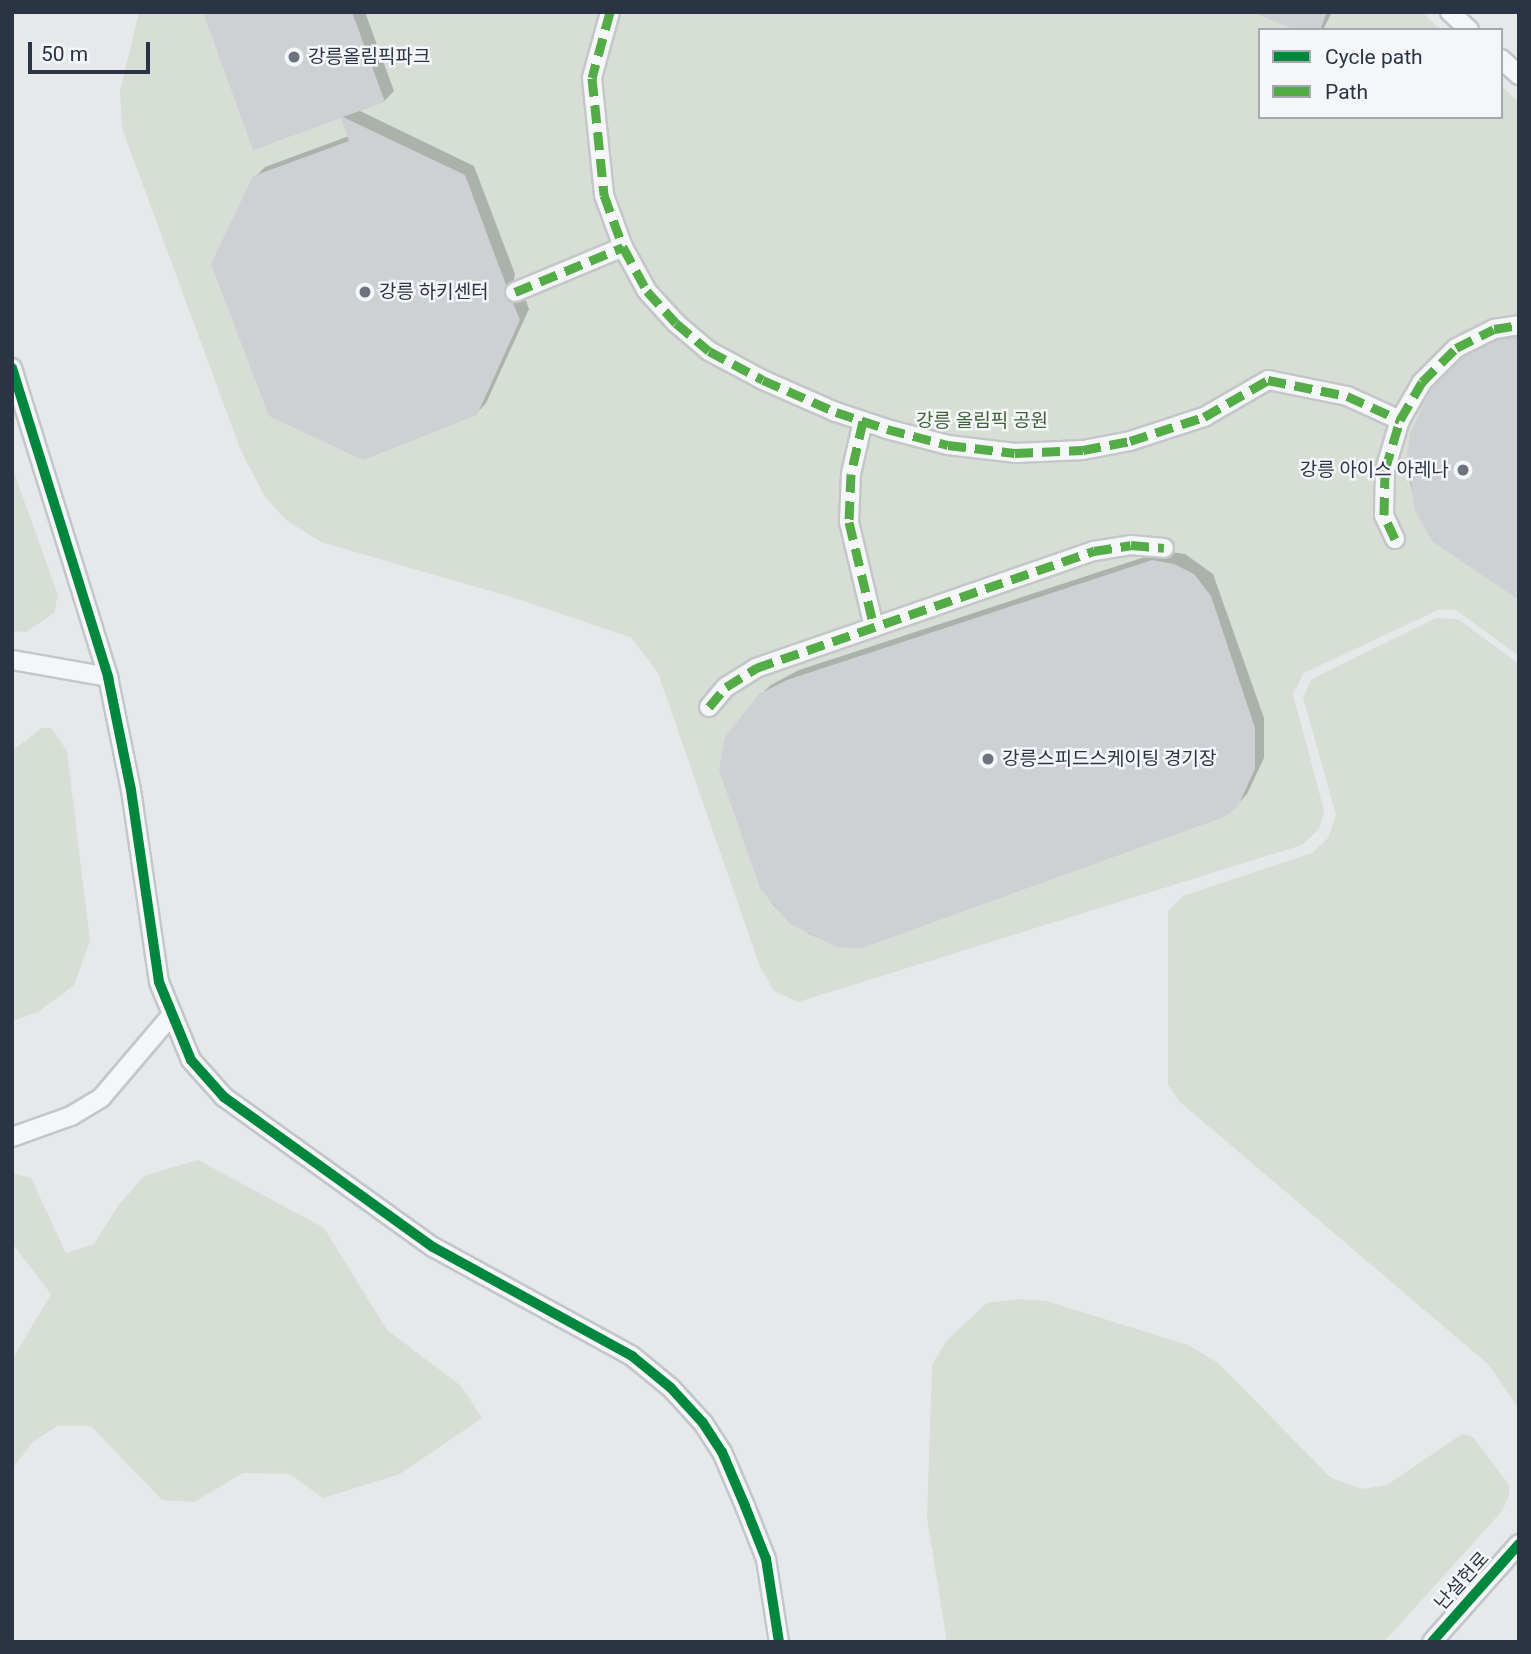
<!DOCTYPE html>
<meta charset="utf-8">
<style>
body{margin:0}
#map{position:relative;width:1531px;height:1654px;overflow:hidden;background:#e6e8ea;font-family:Roboto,"Noto Sans KR",sans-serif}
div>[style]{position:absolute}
.green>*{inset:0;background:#d6ded6}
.shadow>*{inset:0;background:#0003}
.building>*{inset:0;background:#ced0d3}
.roads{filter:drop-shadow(2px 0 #c4c6c8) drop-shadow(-2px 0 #c4c6c8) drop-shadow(0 2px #c4c6c8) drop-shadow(0 -2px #c4c6c8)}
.minor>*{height:18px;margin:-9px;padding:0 9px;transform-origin:9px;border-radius:9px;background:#f5f6f7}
.quiet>*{height:9px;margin-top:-4.5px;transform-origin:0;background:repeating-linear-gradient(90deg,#54ac47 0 18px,transparent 0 27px)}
.cycleway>*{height:10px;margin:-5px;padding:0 5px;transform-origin:5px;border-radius:5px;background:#00873e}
.dots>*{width:19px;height:19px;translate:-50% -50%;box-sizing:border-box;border:4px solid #f4f6f9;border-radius:50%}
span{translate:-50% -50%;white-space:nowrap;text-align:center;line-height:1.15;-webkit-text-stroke:5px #f4f6f9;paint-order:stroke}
.poi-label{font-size:19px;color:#2b3445}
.left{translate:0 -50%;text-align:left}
.right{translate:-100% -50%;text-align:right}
.park-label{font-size:19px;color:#3f6138}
.street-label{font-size:19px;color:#2b3445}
.frame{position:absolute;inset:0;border:14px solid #2b3445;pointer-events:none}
.legend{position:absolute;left:1258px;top:28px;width:245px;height:91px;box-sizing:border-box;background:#f4f6f9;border:2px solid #a4a8b1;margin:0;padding:9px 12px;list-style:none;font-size:21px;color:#2b3445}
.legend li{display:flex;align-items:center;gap:14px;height:35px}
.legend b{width:35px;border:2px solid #a4a8b1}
.scale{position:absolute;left:28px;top:42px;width:122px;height:32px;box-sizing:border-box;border:4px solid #2b3445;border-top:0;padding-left:9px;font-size:21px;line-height:24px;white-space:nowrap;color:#2b3445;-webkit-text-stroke:5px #f4f6f9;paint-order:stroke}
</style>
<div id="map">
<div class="green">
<div style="clip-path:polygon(139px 12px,1422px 12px,1441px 30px,1260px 30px,1260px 117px,1501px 117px,1501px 86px,1519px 102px,1519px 656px,1456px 610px,1438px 610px,1304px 673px,1293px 694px,1324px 811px,1319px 829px,1302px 845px,798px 1002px,774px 991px,759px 964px,658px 673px,632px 638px,521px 600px,321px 542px,285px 519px,264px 495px,241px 451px,122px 128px,120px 91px)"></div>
<div style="clip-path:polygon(12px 467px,58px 595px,54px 613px,26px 632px,12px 631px)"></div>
<div style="clip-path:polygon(1436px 618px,1458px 619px,1519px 664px,1519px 1409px,1489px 1365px,1179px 1101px,1168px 1085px,1168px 911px,1183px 896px,1312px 853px,1328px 838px,1336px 815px,1303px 697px,1312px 679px)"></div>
<div style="clip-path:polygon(42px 728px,51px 728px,67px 751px,90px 941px,74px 985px,38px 1012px,12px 1021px,12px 751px)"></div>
<div style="clip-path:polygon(198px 1160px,324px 1228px,387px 1330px,461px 1386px,482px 1418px,400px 1474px,323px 1498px,290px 1474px,243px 1473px,194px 1502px,162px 1500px,91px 1426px,57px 1426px,32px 1443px,12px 1469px,12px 1360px,51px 1294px,12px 1243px,12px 1174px,31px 1178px,66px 1253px,94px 1244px,118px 1206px,144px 1176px)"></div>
<div style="clip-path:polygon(1018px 1299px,1046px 1301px,1188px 1345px,1218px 1363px,1331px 1478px,1362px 1489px,1387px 1485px,1462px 1434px,1473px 1437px,1509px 1485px,1509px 1496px,1502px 1511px,1384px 1642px,947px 1642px,927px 1518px,932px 1365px,947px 1340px,987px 1303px)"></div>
</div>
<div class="shadow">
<div style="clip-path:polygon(205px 12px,365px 12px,394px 91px,384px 101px,358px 110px,474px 166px,515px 274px,513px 285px,523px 293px,529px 309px,486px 403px,476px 414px,255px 177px,265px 167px,349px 136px,342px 116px)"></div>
<div style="clip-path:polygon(1253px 12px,1332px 12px,1323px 30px,1300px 30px)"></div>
<div style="clip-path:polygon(1519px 329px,1519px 598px,1417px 510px,1410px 483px,1412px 434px,1433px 390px,1475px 348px)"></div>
<div style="clip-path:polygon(1163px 551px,1185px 554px,1213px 574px,1264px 718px,1264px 758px,1247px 794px,1237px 805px,836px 945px,809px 934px,774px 906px,762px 887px,760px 695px,771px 685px,799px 670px)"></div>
</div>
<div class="building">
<div style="clip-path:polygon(203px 12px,352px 12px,385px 102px,343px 117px,465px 175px,506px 285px,504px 296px,513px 303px,520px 320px,477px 415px,363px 460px,269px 416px,211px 264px,253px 176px,349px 141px,341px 118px,253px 150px)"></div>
<div style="clip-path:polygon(1252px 12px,1327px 12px,1320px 30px,1295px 30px)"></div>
<div style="clip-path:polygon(1519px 337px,1519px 600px,1433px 542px,1415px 511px,1407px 457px,1410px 434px,1431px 389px,1463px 357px,1498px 340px)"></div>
<div style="clip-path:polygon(1152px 560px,1174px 564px,1194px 574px,1211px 596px,1255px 728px,1255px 769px,1238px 806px,1224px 817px,862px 948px,836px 947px,790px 924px,760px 888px,719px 770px,725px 737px,759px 694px,787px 680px)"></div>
</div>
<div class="roads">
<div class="minor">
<div style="left:610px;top:12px;width:68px;rotate:105.3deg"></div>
<div style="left:592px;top:78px;width:118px;rotate:84.1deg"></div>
<div style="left:604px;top:195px;width:55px;rotate:69.9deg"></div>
<div style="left:623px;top:247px;width:50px;rotate:61.4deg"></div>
<div style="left:647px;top:291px;width:43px;rotate:47.8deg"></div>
<div style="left:676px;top:323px;width:43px;rotate:40.3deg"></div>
<div style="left:709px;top:351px;width:61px;rotate:28.2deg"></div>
<div style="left:763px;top:380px;width:80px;rotate:23.7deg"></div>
<div style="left:836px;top:412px;width:54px;rotate:18.4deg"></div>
<div style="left:887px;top:429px;width:63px;rotate:14.7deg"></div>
<div style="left:948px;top:445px;width:67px;rotate:6.8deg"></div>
<div style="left:1015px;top:453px;width:68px;rotate:-2.5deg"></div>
<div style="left:1083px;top:450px;width:48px;rotate:-10.8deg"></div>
<div style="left:1130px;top:441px;width:78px;rotate:-18deg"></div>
<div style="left:1204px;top:417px;width:74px;rotate:-30deg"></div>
<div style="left:1268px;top:380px;width:81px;rotate:11.4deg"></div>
<div style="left:1347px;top:396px;width:58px;rotate:24.4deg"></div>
<div style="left:1450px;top:12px;width:26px;rotate:43deg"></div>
<div style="left:1501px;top:59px;width:24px;rotate:42deg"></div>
<div style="left:515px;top:292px;width:117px;rotate:-22.6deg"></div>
<div style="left:12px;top:368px;width:324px;rotate:72.7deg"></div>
<div style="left:108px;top:677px;width:115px;rotate:78.5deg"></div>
<div style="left:131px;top:790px;width:194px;rotate:81.7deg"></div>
<div style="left:159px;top:982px;width:84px;rotate:67.7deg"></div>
<div style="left:191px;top:1060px;width:50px;rotate:48.3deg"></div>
<div style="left:224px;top:1097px;width:257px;rotate:35.7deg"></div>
<div style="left:433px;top:1247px;width:227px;rotate:28.7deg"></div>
<div style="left:632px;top:1356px;width:50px;rotate:39.4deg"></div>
<div style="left:671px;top:1388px;width:47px;rotate:47.6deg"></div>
<div style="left:703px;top:1423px;width:35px;rotate:57deg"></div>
<div style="left:722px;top:1452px;width:59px;rotate:66.9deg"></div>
<div style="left:745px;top:1506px;width:57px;rotate:68.4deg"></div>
<div style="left:766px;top:1559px;width:84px;rotate:81.1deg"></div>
<div style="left:863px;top:421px;width:54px;rotate:102.8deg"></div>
<div style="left:851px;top:474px;width:48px;rotate:92.4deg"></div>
<div style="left:849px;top:522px;width:108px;rotate:76.6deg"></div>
<div style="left:1395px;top:539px;width:26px;rotate:-115deg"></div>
<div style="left:1384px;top:515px;width:45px;rotate:-88.7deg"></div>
<div style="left:1385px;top:470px;width:52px;rotate:-73.3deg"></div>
<div style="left:1400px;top:420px;width:44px;rotate:-59.9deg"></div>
<div style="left:1422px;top:382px;width:48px;rotate:-45deg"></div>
<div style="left:1456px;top:348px;width:42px;rotate:-26.6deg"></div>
<div style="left:1494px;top:329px;width:25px;rotate:-9deg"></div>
<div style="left:12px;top:660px;width:97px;rotate:10deg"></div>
<div style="left:709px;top:707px;width:26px;rotate:-50deg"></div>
<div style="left:726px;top:687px;width:36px;rotate:-32deg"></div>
<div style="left:756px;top:668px;width:358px;rotate:-19.1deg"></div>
<div style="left:1094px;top:551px;width:37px;rotate:-9deg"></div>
<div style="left:1131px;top:545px;width:33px;rotate:5deg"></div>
<div style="left:12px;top:1137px;width:63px;rotate:-19.6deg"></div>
<div style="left:71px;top:1116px;width:35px;rotate:-31deg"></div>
<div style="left:101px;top:1098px;width:106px;rotate:-49.6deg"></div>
<div style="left:1432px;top:1642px;width:131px;rotate:-48.4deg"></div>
</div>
</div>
<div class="quiet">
<div style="left:610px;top:12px;width:68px;rotate:105.3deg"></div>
<div style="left:592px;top:78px;width:118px;rotate:84.1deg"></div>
<div style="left:604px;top:195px;width:55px;rotate:69.9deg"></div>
<div style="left:623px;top:247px;width:50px;rotate:61.4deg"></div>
<div style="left:647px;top:291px;width:43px;rotate:47.8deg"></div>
<div style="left:676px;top:323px;width:43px;rotate:40.3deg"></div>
<div style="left:709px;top:351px;width:61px;rotate:28.2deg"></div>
<div style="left:763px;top:380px;width:80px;rotate:23.7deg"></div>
<div style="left:836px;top:412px;width:54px;rotate:18.4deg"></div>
<div style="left:887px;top:429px;width:63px;rotate:14.7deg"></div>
<div style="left:948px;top:445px;width:67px;rotate:6.8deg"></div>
<div style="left:1015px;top:453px;width:68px;rotate:-2.5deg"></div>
<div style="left:1083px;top:450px;width:48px;rotate:-10.8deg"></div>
<div style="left:1130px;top:441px;width:78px;rotate:-18deg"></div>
<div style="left:1204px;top:417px;width:74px;rotate:-30deg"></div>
<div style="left:1268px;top:380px;width:81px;rotate:11.4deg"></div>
<div style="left:1347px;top:396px;width:58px;rotate:24.4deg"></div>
<div style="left:515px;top:292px;width:117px;rotate:-22.6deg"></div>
<div style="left:863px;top:421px;width:54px;rotate:102.8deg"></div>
<div style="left:851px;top:474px;width:48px;rotate:92.4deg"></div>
<div style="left:849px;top:522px;width:108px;rotate:76.6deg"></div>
<div style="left:1395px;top:539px;width:26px;rotate:-115deg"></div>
<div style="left:1384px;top:515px;width:45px;rotate:-88.7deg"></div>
<div style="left:1385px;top:470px;width:52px;rotate:-73.3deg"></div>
<div style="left:1400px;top:420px;width:44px;rotate:-59.9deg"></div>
<div style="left:1422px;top:382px;width:48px;rotate:-45deg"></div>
<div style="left:1456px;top:348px;width:42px;rotate:-26.6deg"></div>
<div style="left:1494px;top:329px;width:25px;rotate:-9deg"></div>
<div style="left:709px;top:707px;width:26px;rotate:-50deg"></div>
<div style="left:726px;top:687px;width:36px;rotate:-32deg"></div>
<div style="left:756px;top:668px;width:358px;rotate:-19.1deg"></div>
<div style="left:1094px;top:551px;width:37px;rotate:-9deg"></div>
<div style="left:1131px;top:545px;width:33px;rotate:5deg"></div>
</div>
<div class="cycleway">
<div style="left:12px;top:368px;width:324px;rotate:72.7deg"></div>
<div style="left:108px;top:677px;width:115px;rotate:78.5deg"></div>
<div style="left:131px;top:790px;width:194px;rotate:81.7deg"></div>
<div style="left:159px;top:982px;width:84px;rotate:67.7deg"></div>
<div style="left:191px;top:1060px;width:50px;rotate:48.3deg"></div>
<div style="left:224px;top:1097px;width:257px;rotate:35.7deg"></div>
<div style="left:433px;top:1247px;width:227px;rotate:28.7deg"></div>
<div style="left:632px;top:1356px;width:50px;rotate:39.4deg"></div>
<div style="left:671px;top:1388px;width:47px;rotate:47.6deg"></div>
<div style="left:703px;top:1423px;width:35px;rotate:57deg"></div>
<div style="left:722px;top:1452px;width:59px;rotate:66.9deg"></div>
<div style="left:745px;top:1506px;width:57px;rotate:68.4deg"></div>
<div style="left:766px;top:1559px;width:84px;rotate:81.1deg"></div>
<div style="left:1432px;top:1642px;width:131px;rotate:-48.4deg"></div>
</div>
<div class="dots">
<div style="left:294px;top:57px;background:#6c737f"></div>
<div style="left:365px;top:292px;background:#6c737f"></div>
<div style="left:1463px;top:470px;background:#6c737f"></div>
<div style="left:988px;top:759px;background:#6c737f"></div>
</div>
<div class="poi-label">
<span class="left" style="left:308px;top:57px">강릉올림픽파크</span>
<span class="left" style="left:379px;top:292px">강릉 하키센터</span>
<span class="right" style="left:1449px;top:470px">강릉 아이스 아레나</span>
<span class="left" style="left:1002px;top:759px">강릉스피드스케이팅 경기장</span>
</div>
<div class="park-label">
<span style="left:982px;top:421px">강릉 올림픽 공원</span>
</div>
<div class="street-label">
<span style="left:1462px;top:1581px;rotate:-48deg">난설헌로</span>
</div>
<div class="frame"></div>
<ul class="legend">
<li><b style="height:9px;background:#00873e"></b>Cycle path</li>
<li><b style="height:9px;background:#54ac47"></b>Path</li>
</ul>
<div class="scale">50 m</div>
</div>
